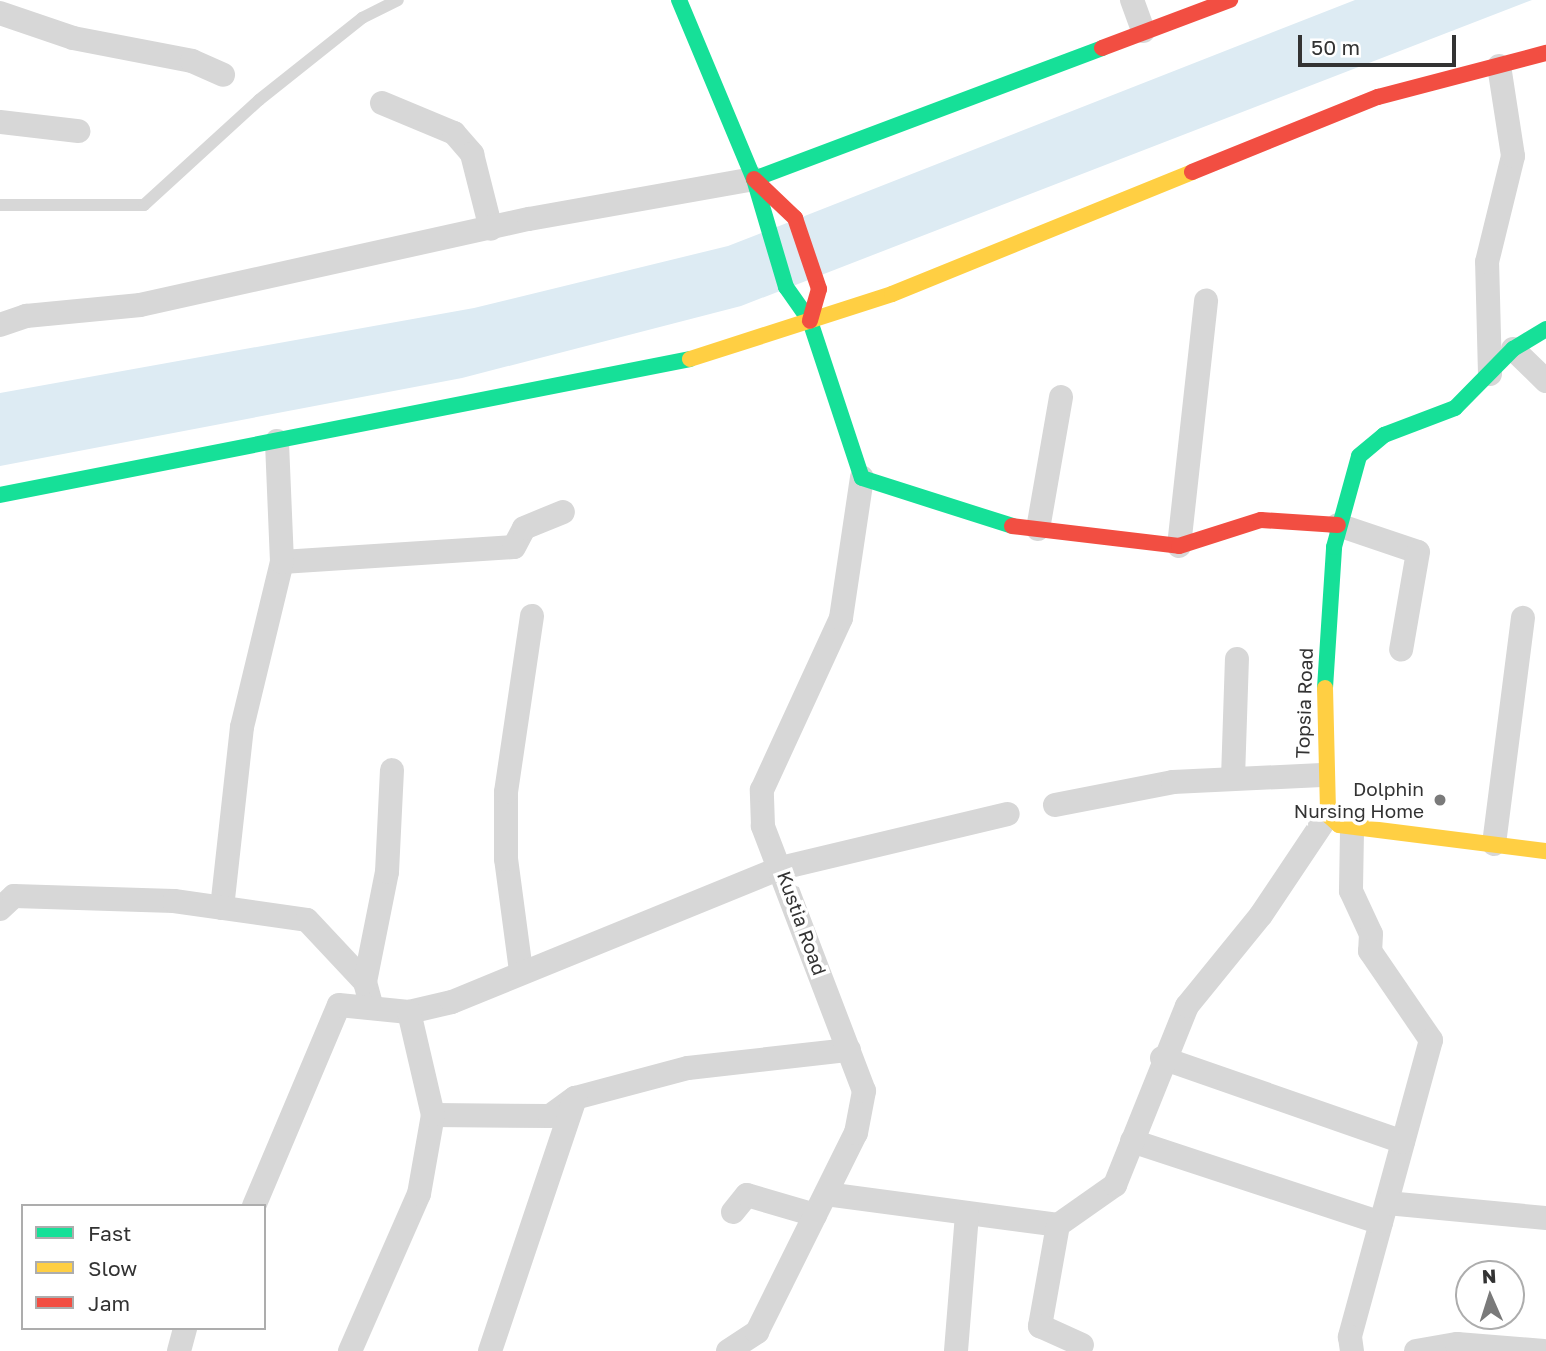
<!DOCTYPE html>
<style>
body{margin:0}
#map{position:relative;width:1546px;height:1351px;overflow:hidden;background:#fff;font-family:"Golos Text",sans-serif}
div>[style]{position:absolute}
.water>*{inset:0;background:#ddebf3}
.lane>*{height:12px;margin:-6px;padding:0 6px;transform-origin:6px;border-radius:6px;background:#d7d7d7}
.street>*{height:24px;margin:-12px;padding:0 12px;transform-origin:12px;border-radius:12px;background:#d7d7d7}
.fast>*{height:16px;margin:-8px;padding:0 8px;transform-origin:8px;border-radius:8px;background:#16e098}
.slow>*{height:16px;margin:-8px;padding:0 8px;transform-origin:8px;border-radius:8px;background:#ffcf43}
.jam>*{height:16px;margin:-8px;padding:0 8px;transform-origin:8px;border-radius:8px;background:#f24e42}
.dots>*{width:19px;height:19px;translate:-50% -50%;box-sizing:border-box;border:4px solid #fff;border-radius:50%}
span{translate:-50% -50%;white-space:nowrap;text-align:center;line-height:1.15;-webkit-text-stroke:7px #fff;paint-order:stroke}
.street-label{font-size:19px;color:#333}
.poi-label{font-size:19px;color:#333}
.right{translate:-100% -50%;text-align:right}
.legend{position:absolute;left:21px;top:1204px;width:245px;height:126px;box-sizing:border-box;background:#fff;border:2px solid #adadad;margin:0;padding:9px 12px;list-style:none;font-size:21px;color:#333}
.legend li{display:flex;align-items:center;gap:14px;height:35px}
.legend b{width:35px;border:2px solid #adadad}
.north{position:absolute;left:1455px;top:1260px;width:70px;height:70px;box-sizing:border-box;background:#fff;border:2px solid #adadad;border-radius:50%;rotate:357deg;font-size:19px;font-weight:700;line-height:28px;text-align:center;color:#333}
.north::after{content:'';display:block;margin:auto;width:24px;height:32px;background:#7a7a7a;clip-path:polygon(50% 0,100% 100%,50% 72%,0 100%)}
.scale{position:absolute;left:1298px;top:35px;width:158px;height:32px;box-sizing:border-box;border:4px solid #333;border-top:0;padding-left:9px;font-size:21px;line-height:24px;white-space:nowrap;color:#333;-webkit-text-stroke:5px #fff;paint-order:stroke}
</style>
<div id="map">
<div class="water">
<div style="clip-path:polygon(1355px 0,1532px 0,741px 306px,462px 378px,0 466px,0 393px,474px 308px,728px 246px)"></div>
</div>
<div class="lane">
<div style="left:0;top:205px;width:144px"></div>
<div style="left:144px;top:205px;width:156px;rotate:-42.4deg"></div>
<div style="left:259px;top:100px;width:132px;rotate:-38.5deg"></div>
<div style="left:362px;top:18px;width:40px;rotate:-26.6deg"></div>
</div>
<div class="street">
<div style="left:1132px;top:0;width:33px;rotate:70deg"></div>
<div style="left:0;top:13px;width:77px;rotate:18.9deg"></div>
<div style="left:73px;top:38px;width:121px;rotate:10.9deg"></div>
<div style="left:192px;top:61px;width:34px;rotate:24deg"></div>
<div style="left:382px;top:103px;width:78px;rotate:22.6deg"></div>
<div style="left:454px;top:133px;width:28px;rotate:49deg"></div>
<div style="left:472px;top:154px;width:77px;rotate:75.8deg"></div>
<div style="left:0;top:122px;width:79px;rotate:6.6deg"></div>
<div style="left:0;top:325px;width:28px;rotate:-19deg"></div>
<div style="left:26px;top:316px;width:115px;rotate:-5.5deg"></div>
<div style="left:140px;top:305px;width:398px;rotate:-12.5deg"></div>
<div style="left:529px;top:219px;width:229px;rotate:-10.1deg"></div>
<div style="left:1513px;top:349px;width:46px;rotate:44.1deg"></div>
<div style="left:1490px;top:374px;width:112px;rotate:-91.5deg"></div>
<div style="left:1487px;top:262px;width:109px;rotate:-76.2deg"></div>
<div style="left:1513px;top:156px;width:91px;rotate:-98.8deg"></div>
<div style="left:1338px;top:525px;width:84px;rotate:18.6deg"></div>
<div style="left:1418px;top:552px;width:99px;rotate:99.8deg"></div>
<div style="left:1038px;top:529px;width:134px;rotate:-80.1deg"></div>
<div style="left:1179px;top:546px;width:247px;rotate:-83.7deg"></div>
<div style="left:282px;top:562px;width:232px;rotate:-3.7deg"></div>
<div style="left:514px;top:547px;width:21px;rotate:-62deg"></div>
<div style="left:524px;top:528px;width:42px;rotate:-22.3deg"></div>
<div style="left:1233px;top:778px;width:119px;rotate:-88.1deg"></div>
<div style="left:1055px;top:805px;width:120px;rotate:-11deg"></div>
<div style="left:1173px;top:782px;width:149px;rotate:-2.7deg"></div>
<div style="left:1352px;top:831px;width:60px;rotate:91deg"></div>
<div style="left:1351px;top:891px;width:47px;rotate:65.1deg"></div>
<div style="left:1371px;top:934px;width:17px;rotate:93deg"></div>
<div style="left:1370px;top:951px;width:108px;rotate:55.6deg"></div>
<div style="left:1431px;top:1040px;width:308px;rotate:105.3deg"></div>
<div style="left:1350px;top:1337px;width:14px;rotate:82deg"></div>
<div style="left:1494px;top:844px;width:228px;rotate:-82.7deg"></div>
<div style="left:222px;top:908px;width:182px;rotate:-83.7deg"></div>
<div style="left:242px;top:727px;width:170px;rotate:-76.4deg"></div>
<div style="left:282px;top:562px;width:121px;rotate:-92.4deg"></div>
<div style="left:0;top:909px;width:19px;rotate:-43deg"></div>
<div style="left:14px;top:896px;width:160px;rotate:1.8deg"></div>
<div style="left:174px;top:901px;width:134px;rotate:8.1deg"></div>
<div style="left:307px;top:920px;width:85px;rotate:46.9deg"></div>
<div style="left:365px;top:982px;width:27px;rotate:75deg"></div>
<div style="left:521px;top:971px;width:113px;rotate:-97.6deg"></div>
<div style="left:506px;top:859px;width:67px;rotate:-90deg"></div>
<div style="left:506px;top:792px;width:178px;rotate:-81.6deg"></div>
<div style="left:365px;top:982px;width:112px;rotate:-78.7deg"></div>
<div style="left:387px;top:872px;width:102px;rotate:-87.2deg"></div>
<div style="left:1162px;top:1058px;width:255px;rotate:19.2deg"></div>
<div style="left:433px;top:1115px;width:117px;rotate:0.5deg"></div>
<div style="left:550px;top:1116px;width:31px;rotate:-36deg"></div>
<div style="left:575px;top:1098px;width:117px;rotate:-14.9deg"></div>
<div style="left:688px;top:1068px;width:162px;rotate:-6.4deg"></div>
<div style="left:1132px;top:1141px;width:262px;rotate:18.2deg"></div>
<div style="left:826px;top:1194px;width:234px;rotate:7.6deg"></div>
<div style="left:1058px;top:1225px;width:70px;rotate:-35.1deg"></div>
<div style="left:1115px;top:1185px;width:193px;rotate:-68.1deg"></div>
<div style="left:1187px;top:1006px;width:117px;rotate:-50.9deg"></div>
<div style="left:1261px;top:915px;width:120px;rotate:-56.2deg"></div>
<div style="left:1387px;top:1203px;width:160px;rotate:5.4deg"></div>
<div style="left:254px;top:1206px;width:218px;rotate:-67.1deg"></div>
<div style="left:339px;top:1005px;width:70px;rotate:5.7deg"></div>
<div style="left:409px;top:1012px;width:44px;rotate:-13.1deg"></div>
<div style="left:452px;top:1002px;width:355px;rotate:-22.2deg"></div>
<div style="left:781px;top:868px;width:233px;rotate:-13.4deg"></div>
<div style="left:733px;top:1212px;width:22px;rotate:-51deg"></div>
<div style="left:747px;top:1195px;width:71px;rotate:16.4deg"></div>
<div style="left:1058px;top:1225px;width:103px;rotate:100.1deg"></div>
<div style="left:1040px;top:1326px;width:46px;rotate:24.3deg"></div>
<div style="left:179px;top:1351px;width:24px;rotate:-75deg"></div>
<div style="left:350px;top:1351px;width:171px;rotate:-66.3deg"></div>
<div style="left:419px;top:1194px;width:80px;rotate:-80deg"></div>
<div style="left:433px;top:1115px;width:106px;rotate:-103.1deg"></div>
<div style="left:490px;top:1351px;width:267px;rotate:-71.4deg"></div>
<div style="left:728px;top:1351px;width:35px;rotate:-33deg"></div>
<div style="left:757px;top:1332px;width:222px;rotate:-63.6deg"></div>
<div style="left:856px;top:1133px;width:43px;rotate:-79.2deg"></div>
<div style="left:864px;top:1091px;width:284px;rotate:-110.9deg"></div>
<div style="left:763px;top:826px;width:36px;rotate:-92deg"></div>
<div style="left:762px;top:790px;width:189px;rotate:-65.3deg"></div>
<div style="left:841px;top:618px;width:142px;rotate:-81.5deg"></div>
<div style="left:956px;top:1351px;width:138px;rotate:-85.4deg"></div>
<div style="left:1416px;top:1351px;width:42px;rotate:-9.7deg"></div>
<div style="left:1457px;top:1344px;width:87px;rotate:4.6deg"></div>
</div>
<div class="fast">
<div style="left:679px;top:0;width:194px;rotate:67.3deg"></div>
<div style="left:754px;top:179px;width:113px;rotate:73.5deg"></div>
<div style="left:786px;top:287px;width:42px;rotate:54.8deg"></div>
<div style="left:810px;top:321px;width:165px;rotate:71.7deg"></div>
<div style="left:862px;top:478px;width:157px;rotate:17.7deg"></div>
<div style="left:754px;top:179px;width:372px;rotate:-20.6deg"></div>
<div style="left:0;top:495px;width:703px;rotate:-11.15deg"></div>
<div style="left:1325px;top:688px;width:141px;rotate:-86.3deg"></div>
<div style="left:1334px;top:547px;width:94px;rotate:-74.6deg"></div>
<div style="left:1359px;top:456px;width:33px;rotate:-40deg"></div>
<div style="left:1384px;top:435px;width:76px;rotate:-20.8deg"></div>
<div style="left:1455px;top:408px;width:83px;rotate:-45.5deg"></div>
<div style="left:1513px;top:349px;width:39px;rotate:-31deg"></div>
</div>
<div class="slow">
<div style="left:690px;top:359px;width:212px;rotate:-17.8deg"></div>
<div style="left:892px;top:294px;width:324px;rotate:-22.1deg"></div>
<div style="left:1325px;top:688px;width:127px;rotate:88.6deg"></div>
<div style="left:1328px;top:815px;width:15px;rotate:42deg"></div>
<div style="left:1339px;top:825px;width:209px;rotate:7.2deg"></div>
</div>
<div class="jam">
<div style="left:1102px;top:48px;width:137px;rotate:-20.6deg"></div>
<div style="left:1192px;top:172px;width:201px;rotate:-22deg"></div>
<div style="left:1378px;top:97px;width:174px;rotate:-14.7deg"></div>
<div style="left:754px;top:179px;width:57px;rotate:43.6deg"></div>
<div style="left:795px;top:218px;width:75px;rotate:71.3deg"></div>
<div style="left:819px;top:289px;width:33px;rotate:106deg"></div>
<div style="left:1012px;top:526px;width:168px;rotate:6.8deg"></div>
<div style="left:1179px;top:546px;width:86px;rotate:-17.6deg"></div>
<div style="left:1261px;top:520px;width:77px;rotate:3.7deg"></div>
</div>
<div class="dots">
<div style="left:1440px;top:800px;background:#7a7a7a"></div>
</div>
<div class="street-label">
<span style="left:1304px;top:703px;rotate:-88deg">Topsia Road</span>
<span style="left:802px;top:923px;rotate:70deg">Kustia Road</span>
</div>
<div class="poi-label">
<span class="right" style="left:1424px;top:800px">Dolphin<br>Nursing Home</span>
</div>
<ul class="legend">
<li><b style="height:9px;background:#16e098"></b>Fast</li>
<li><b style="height:9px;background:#ffcf43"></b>Slow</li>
<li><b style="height:9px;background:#f24e42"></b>Jam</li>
</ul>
<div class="north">N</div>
<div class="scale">50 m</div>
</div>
